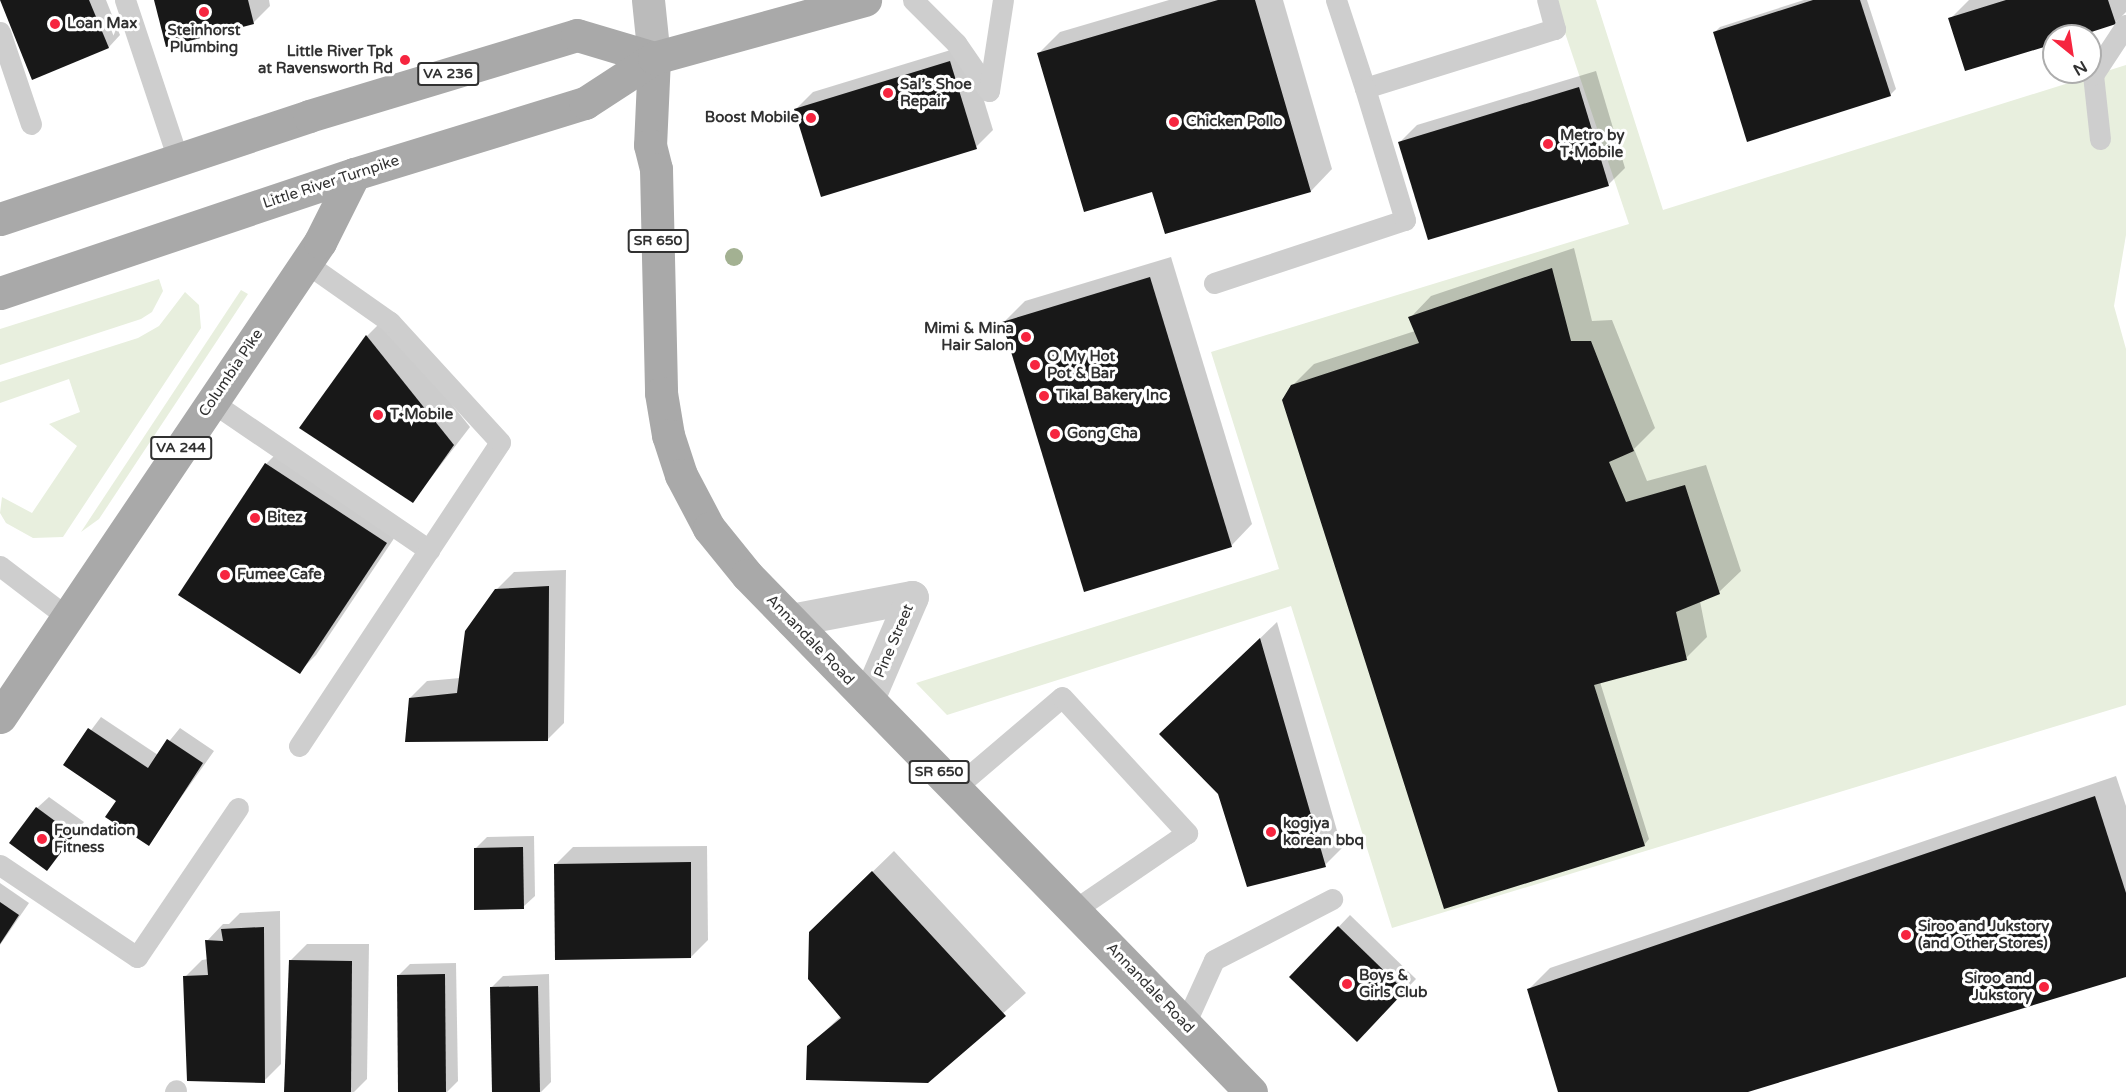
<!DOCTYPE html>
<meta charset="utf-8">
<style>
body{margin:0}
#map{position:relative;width:2126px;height:1092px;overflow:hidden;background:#fff;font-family:"Varela Round",sans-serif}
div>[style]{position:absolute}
.green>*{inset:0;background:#e8efde}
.shadow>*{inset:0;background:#0003}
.building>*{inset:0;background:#181818}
.lane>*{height:21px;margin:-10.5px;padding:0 10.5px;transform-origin:10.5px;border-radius:10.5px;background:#cecece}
.street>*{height:33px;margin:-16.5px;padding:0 16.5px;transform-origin:16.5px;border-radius:16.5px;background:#cecece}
.secondary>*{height:33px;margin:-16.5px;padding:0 16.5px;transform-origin:16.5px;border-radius:16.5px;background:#bbb}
.primary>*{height:33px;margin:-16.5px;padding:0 16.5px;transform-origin:16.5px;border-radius:16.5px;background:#a9a9a9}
.trees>*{width:18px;height:18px;margin:-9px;border-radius:50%;background:#a3b192}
.dots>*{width:16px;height:16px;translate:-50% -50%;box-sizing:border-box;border:3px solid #fff;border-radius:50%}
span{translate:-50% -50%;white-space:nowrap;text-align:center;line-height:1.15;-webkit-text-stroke:6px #fff;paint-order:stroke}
.shield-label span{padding:2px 4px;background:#fff;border:2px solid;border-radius:4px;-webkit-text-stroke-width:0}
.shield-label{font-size:14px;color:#313131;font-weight:700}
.poi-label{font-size:15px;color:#313131;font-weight:700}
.left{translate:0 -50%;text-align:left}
.right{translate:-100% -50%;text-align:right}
.street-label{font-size:15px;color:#313131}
.north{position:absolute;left:2042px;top:24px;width:60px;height:60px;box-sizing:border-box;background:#fff;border:2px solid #adadad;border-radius:50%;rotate:150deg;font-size:16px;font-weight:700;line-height:24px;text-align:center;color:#313131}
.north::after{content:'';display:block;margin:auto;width:21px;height:27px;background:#f6253f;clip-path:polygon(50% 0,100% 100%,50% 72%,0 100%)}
</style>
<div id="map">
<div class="green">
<div style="clip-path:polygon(1554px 0,1596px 0,1663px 210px,2126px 65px,2126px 235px,2114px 306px,2126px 349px,2126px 705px,1392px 928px,1291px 606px,947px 715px,916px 683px,1279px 569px,1211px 352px,1629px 224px)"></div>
<div style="clip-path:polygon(159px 279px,163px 291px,152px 312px,141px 319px,0 365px,0 329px)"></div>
<div style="clip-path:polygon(241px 290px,248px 294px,99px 519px,81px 532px)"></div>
<div style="clip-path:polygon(185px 292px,199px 305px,201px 328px,63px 537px,33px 538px,6px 523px,0 513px,2px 497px,32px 513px,77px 446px,49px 424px,80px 412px,69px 379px,0 403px,0 382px,138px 338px,159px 326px)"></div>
</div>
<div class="shadow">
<div style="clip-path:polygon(1px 0,106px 0,120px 35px,109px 47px,33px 78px)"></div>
<div style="clip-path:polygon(156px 0,269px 0,270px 6px,253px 23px)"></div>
<div style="clip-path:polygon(1169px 0,1283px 0,1332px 169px,1311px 191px,1153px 190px,1039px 53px,1060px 32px)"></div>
<div style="clip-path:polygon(1804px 0,1867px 0,1896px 89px,1890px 95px,1714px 33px,1720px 27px)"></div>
<div style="clip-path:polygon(1969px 0,2126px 0,2126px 12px,2115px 23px,2074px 36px,2054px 36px,2054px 42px,1950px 19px)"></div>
<div style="clip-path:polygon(967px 45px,993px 130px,976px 147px,796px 109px,813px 92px)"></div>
<div style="clip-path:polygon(1596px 71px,1625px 168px,1608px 185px,1400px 142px,1417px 125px)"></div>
<div style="clip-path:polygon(1574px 248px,1592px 321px,1612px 320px,1655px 428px,1634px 449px,1647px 481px,1706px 465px,1741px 571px,1719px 592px,1700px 601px,1707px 637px,1686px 658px,1600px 682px,1649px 839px,1644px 845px,1292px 386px,1314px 364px,1415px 331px,1410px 318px,1431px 296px)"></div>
<div style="clip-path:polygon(1171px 257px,1252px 524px,1231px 546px,1004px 322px,1025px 301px)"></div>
<div style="clip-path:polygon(384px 319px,470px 427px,413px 501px,301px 428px,367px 336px)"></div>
<div style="clip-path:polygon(283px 447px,403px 525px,316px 655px,299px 672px,180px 594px,266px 464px)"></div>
<div style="clip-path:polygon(566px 570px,564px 723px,547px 740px,410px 698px,427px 681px,460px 678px,496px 590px,514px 572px)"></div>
<div style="clip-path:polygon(1277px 622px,1342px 848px,1325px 865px,1178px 718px)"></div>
<div style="clip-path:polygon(101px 717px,158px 755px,180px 728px,214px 751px,148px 844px,118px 800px,65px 765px)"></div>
<div style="clip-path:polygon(2116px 776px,2126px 806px,2126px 975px,1743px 1092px,1559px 1092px,1529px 989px,1550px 968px)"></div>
<div style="clip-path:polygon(49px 797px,84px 822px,47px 869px,37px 808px)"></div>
<div style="clip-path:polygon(534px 836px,535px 896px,523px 907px,475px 849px,487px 837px)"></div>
<div style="clip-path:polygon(707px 846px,708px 940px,691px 957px,556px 864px,573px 847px)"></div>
<div style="clip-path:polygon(894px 851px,1026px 993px,927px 1081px,808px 1047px,841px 1016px,832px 911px)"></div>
<div style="clip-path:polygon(0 883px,29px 903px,0 945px)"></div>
<div style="clip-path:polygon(280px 911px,281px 1064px,264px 1081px,185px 977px,202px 960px,208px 959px,207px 941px,223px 924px,229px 924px,240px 913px)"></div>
<div style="clip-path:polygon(1350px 915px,1416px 979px,1357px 1040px,1291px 977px)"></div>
<div style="clip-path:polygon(307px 944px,369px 944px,367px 1079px,354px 1092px,285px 1092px,290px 961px)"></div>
<div style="clip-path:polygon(456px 963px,458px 1081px,447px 1092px,400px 1092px,398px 976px,410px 964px)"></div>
<div style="clip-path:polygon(549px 974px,551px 1082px,541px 1092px,493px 1092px,492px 987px,503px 976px)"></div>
</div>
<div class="building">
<div style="clip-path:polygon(0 0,89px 0,109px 48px,32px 80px)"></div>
<div style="clip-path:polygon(154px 0,248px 0,254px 24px,166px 47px)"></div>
<div style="clip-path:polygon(1218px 0,1255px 0,1311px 192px,1165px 234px,1152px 192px,1084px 212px,1037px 53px)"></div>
<div style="clip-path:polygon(1813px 0,1860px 0,1891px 96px,1747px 142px,1713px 32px)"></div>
<div style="clip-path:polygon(2006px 0,2108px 0,2116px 24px,2079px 36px,2054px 36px,2054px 44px,1965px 71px,1948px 18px)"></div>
<div style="clip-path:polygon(950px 61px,977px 149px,821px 197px,794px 109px)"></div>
<div style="clip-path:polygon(1579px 87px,1609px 186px,1428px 240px,1398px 142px)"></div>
<div style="clip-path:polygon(1552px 268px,1571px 341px,1591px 341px,1634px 451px,1609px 462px,1626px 502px,1685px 485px,1720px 594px,1676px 612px,1687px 660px,1594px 685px,1645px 846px,1444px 909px,1282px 400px,1291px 385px,1419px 343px,1408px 317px)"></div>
<div style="clip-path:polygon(1150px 277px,1232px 547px,1084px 592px,1002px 322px)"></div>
<div style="clip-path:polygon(366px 335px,454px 445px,413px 503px,299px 428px)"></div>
<div style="clip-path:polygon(265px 463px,387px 543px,300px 674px,178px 595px)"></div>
<div style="clip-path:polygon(549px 586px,548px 741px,405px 742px,409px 698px,457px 693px,465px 631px,495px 589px)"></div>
<div style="clip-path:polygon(1260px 638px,1326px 867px,1247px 887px,1218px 794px,1159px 734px)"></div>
<div style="clip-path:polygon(88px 728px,148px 768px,167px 739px,203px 763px,149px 846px,105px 817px,116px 801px,63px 765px)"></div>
<div style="clip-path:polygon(2095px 796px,2126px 893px,2126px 977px,1748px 1092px,1558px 1092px,1527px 989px)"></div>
<div style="clip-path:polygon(36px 807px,74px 835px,47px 871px,9px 843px)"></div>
<div style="clip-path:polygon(523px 847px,524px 909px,474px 910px,474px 848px)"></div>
<div style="clip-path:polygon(691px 862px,691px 958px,555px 960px,554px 864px)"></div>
<div style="clip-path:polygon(872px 871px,1006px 1016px,928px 1083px,806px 1080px,807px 1046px,841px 1018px,808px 979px,809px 932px)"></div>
<div style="clip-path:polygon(0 902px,19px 915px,0 944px)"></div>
<div style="clip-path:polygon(1338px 926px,1405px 991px,1357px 1042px,1289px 977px)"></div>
<div style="clip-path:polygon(264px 927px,265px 1083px,187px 1081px,183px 976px,208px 975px,205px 940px,223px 941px,221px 929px)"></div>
<div style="clip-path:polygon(289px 960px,352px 961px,351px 1092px,284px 1092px)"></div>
<div style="clip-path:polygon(445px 974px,446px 1092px,398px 1092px,397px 975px)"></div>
<div style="clip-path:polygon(538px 986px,540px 1092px,492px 1092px,490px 987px)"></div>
</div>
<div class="lane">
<div style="left:125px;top:0;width:168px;rotate:71.6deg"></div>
<div style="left:913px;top:0;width:61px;rotate:45deg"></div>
<div style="left:956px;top:43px;width:58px;rotate:55.5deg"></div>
<div style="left:1336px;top:0;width:93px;rotate:71.8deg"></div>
<div style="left:1365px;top:88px;width:199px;rotate:-17.3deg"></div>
<div style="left:1555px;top:29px;width:30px;rotate:-105deg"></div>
<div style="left:0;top:32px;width:97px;rotate:71.4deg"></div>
<div style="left:989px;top:91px;width:92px;rotate:-81.3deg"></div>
<div style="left:2100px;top:139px;width:64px;rotate:-96.2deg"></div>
<div style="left:2093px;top:75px;width:60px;rotate:-56.6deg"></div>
<div style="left:1214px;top:283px;width:201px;rotate:-18.3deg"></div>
<div style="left:1405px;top:220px;width:138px;rotate:-106.9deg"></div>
<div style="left:212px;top:402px;width:263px;rotate:34.3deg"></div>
<div style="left:0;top:566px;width:84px;rotate:37.3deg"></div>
<div style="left:299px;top:746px;width:364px;rotate:-56.5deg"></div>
<div style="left:500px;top:442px;width:163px;rotate:-132.5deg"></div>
<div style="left:390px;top:322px;width:103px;rotate:-144.9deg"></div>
<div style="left:955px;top:788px;width:140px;rotate:-40.4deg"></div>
<div style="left:1062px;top:697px;width:185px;rotate:47.4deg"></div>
<div style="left:1187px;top:833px;width:137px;rotate:145.7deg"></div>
<div style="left:0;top:865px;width:165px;rotate:33.9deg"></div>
<div style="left:137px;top:957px;width:180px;rotate:-55.9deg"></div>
<div style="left:1185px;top:1024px;width:70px;rotate:-65.6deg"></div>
<div style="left:1214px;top:960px;width:133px;rotate:-27.3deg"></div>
<div style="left:175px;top:1092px;width:2px;rotate:-63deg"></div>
</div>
<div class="street">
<div style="left:791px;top:620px;width:123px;rotate:-10.8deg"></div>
<div style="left:868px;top:699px;width:111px;rotate:-66.7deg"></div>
</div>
<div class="secondary">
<div style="left:648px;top:0;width:58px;rotate:84.1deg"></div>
</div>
<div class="primary">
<div style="left:654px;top:58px;width:87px;rotate:92.6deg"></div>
<div style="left:650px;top:145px;width:25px;rotate:76deg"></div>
<div style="left:656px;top:169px;width:224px;rotate:88.7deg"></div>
<div style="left:661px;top:393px;width:43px;rotate:80.5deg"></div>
<div style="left:668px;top:435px;width:42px;rotate:72deg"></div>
<div style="left:681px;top:475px;width:60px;rotate:62.2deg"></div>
<div style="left:709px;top:528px;width:60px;rotate:51deg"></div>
<div style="left:747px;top:575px;width:722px;rotate:45.73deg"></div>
<div style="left:0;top:219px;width:326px;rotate:-18.4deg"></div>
<div style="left:309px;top:116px;width:280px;rotate:-16.8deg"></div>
<div style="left:577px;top:35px;width:80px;rotate:16.6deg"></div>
<div style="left:0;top:293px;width:373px;rotate:-18.6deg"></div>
<div style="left:354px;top:174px;width:242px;rotate:-17.1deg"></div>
<div style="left:585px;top:103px;width:82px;rotate:-33.1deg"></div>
<div style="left:654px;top:58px;width:219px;rotate:-15.4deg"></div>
<div style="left:0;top:717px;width:573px;rotate:-56.03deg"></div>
<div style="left:320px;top:242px;width:76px;rotate:-63.4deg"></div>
</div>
<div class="trees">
<div style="left:734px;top:257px"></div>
</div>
<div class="dots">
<div style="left:204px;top:12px;background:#f6253f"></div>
<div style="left:55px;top:24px;background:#f6253f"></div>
<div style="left:405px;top:60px;background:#f6253f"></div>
<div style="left:888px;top:93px;background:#f6253f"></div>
<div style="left:811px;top:118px;background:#f6253f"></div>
<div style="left:1174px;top:122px;background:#f6253f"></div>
<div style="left:1548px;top:144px;background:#f6253f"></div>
<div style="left:1026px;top:337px;background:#f6253f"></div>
<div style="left:1035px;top:365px;background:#f6253f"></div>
<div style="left:1044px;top:396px;background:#f6253f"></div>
<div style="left:378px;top:415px;background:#f6253f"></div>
<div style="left:1055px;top:434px;background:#f6253f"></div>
<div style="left:255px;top:518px;background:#f6253f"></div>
<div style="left:225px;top:575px;background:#f6253f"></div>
<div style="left:1271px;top:832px;background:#f6253f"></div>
<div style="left:42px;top:839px;background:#f6253f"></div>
<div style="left:1906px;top:935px;background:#f6253f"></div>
<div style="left:1347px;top:984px;background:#f6253f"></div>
<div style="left:2044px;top:987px;background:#f6253f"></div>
</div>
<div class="shield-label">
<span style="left:448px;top:74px">VA 236</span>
<span style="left:658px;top:241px">SR 650</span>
<span style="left:181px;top:448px">VA 244</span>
<span style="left:939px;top:772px">SR 650</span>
</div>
<div class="poi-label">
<span class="left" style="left:67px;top:24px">Loan Max</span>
<span style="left:204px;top:39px">Steinhorst<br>Plumbing</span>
<span class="right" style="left:393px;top:60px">Little River Tpk<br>at Ravensworth Rd</span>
<span class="left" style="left:900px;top:93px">Sal’s Shoe<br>Repair</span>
<span class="right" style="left:799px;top:118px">Boost Mobile</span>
<span class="left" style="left:1186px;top:122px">Chicken Pollo</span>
<span class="left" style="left:1560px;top:144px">Metro by<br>T-Mobile</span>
<span class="right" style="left:1014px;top:337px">Mimi &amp; Mina<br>Hair Salon</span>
<span class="left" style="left:1047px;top:365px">O My Hot<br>Pot &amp; Bar</span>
<span class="left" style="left:1056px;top:396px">Tikal Bakery Inc</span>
<span class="left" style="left:390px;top:415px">T-Mobile</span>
<span class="left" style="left:1067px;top:434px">Gong Cha</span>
<span class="left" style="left:267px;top:518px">Bitez</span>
<span class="left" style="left:237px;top:575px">Fumee Cafe</span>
<span class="left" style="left:1283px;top:832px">kogiya<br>korean bbq</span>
<span class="left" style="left:54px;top:839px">Foundation<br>Fitness</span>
<span class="left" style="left:1918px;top:935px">Siroo and Jukstory<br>(and Other Stores)</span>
<span class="left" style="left:1359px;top:984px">Boys &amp;<br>Girls Club</span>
<span class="right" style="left:2032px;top:987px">Siroo and<br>Jukstory</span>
</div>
<div class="street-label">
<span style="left:331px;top:182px;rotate:-18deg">Little River Turnpike</span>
<span style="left:231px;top:373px;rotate:-56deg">Columbia Pike</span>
<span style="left:810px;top:640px;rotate:46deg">Annandale Road</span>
<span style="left:894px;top:641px;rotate:-67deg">Pine Street</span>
<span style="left:1150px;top:988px;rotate:46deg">Annandale Road</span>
</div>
<div class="north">N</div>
</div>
